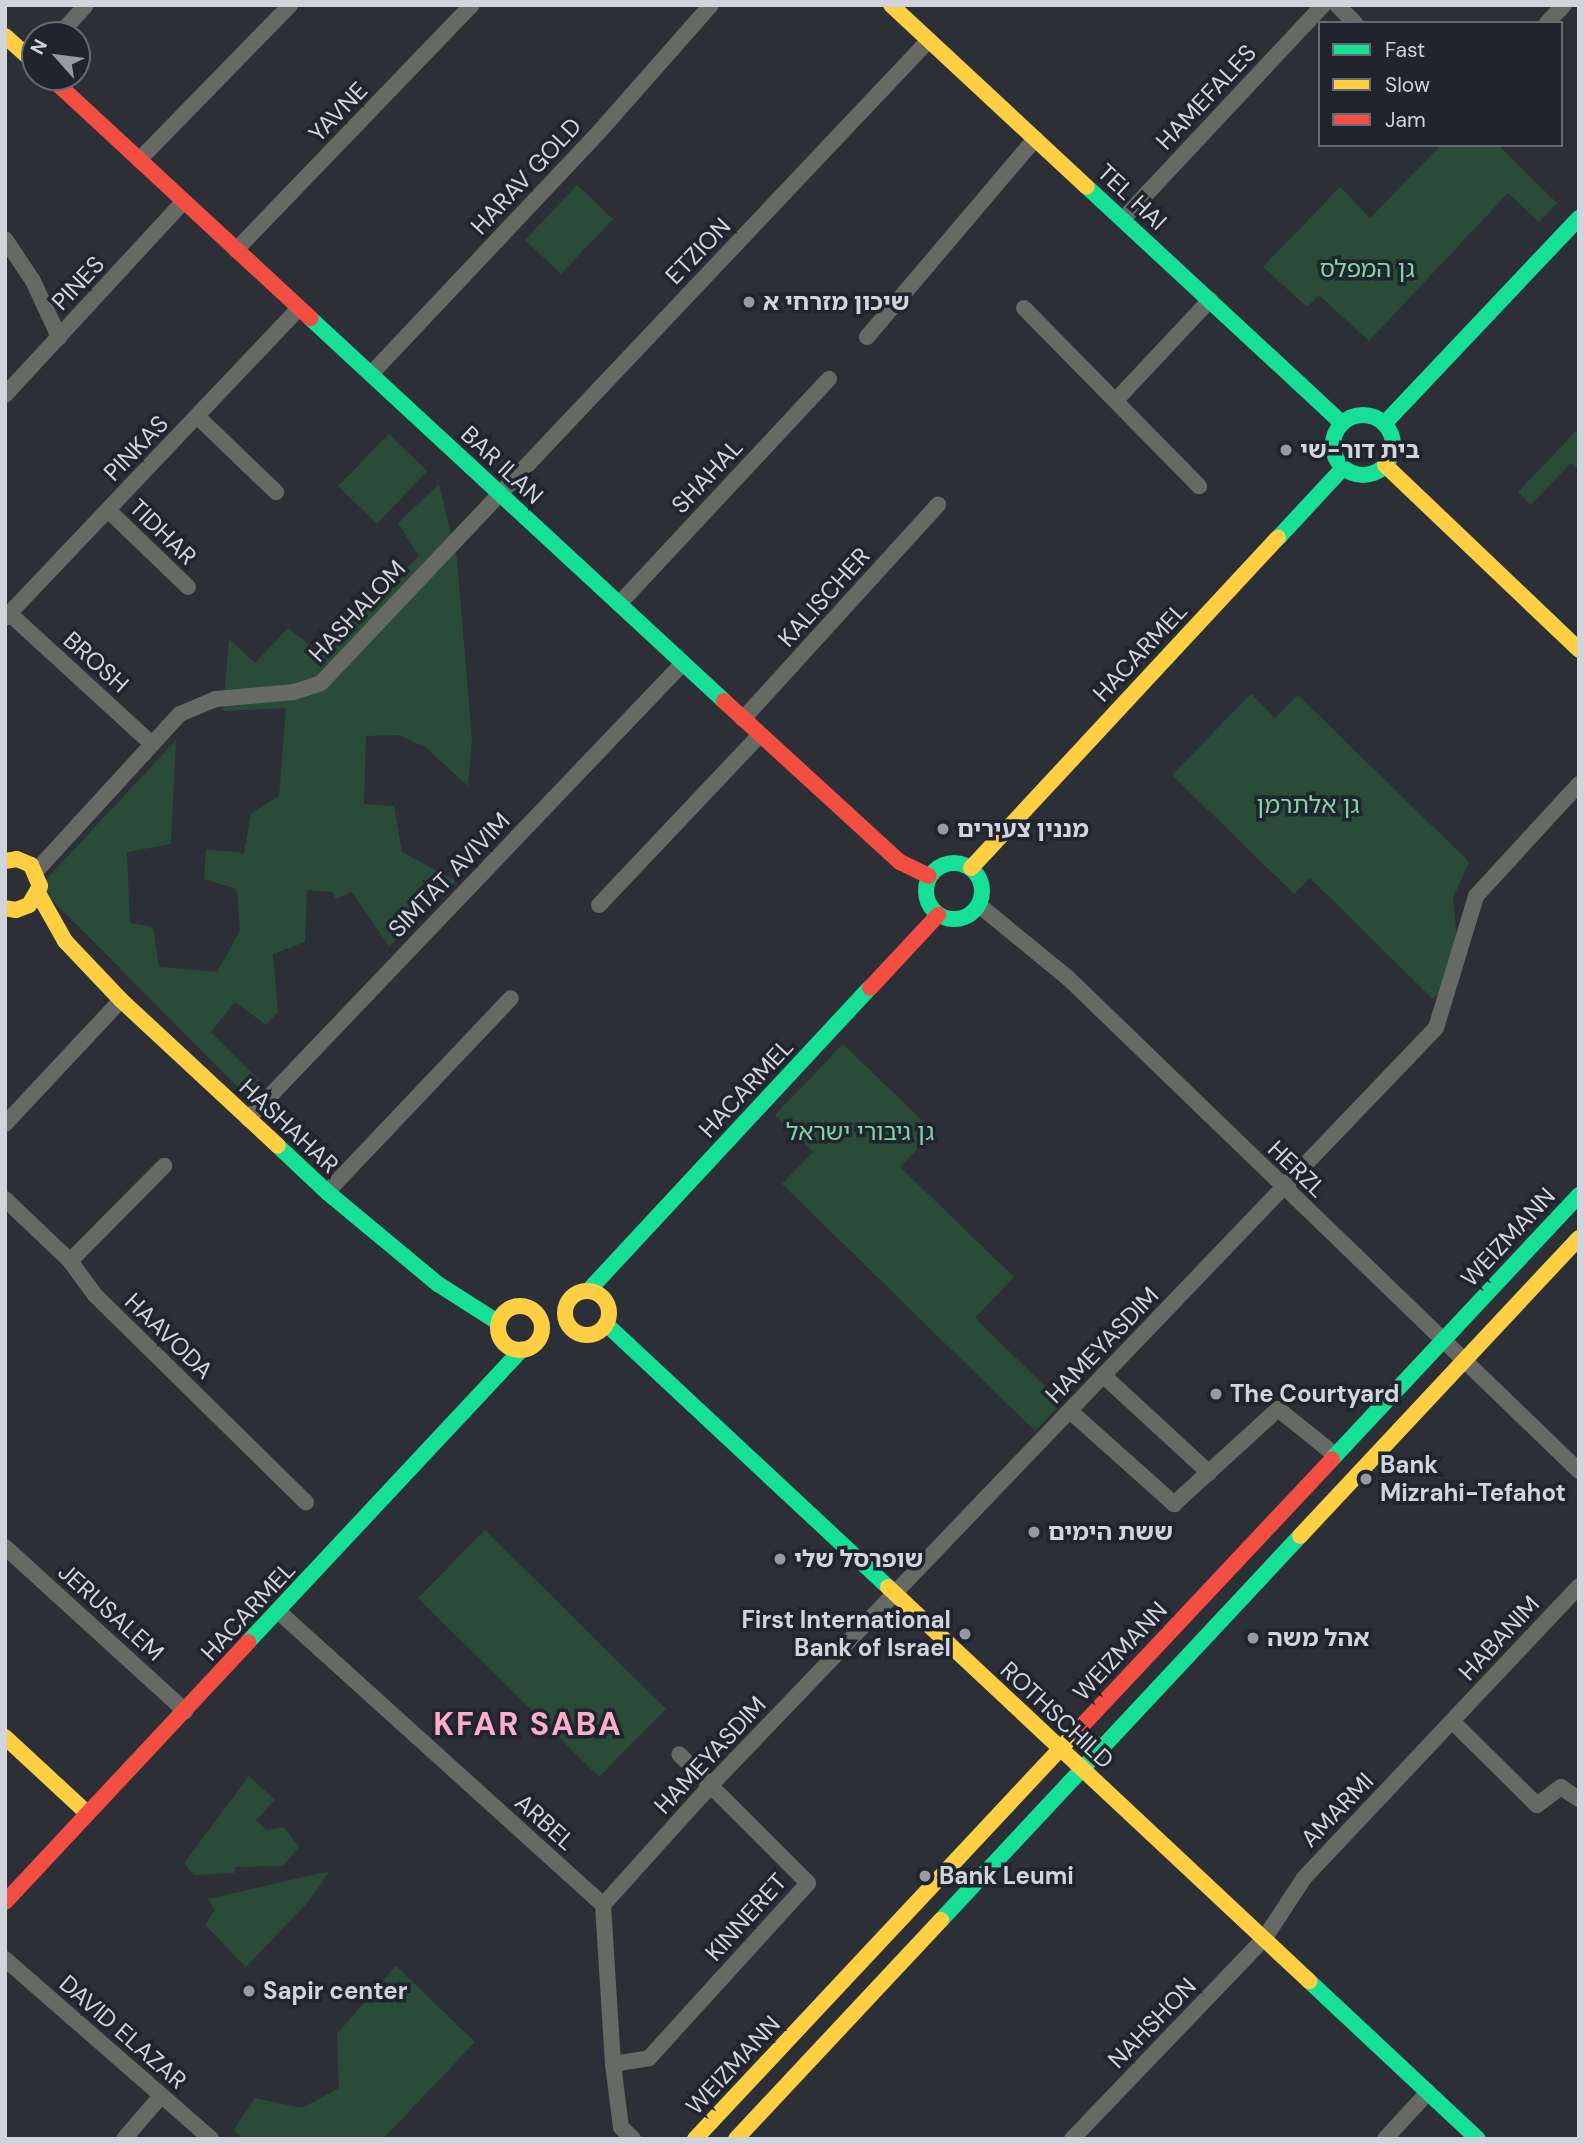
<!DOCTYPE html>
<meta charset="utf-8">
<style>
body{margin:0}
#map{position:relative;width:1584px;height:2144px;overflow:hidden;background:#2c2f36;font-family:"DM Sans","Noto Sans Hebrew",sans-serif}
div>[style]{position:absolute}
.green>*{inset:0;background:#294b38}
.street>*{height:16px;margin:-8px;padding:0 8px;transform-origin:8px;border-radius:8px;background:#676a64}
.fast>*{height:16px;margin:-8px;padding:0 8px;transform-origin:8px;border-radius:8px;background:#16e098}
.fast>.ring{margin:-8px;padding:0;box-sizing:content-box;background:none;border:16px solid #16e098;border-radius:50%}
.slow>*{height:16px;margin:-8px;padding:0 8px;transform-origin:8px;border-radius:8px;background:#ffcf43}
.slow>.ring{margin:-8px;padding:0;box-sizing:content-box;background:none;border:16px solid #ffcf43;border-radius:50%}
.jam>*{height:16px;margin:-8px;padding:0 8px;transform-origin:8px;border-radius:8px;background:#f24e42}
.dots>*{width:19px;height:19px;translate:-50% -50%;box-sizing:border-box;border:4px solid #20242f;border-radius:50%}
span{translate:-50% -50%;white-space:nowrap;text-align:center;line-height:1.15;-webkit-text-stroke:7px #20242f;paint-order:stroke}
.street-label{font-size:24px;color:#d1d4db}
.park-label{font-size:24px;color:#80d6a1}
.poi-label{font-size:24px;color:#d1d4db;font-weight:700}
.left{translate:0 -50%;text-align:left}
.right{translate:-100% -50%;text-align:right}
.district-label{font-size:32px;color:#fdadc8;font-weight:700;letter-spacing:2px}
.frame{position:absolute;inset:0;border:7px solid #d1d4db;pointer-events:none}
.legend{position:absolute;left:1318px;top:21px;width:245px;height:126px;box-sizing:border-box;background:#20242f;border:2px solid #676a74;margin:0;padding:9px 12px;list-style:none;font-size:21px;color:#d1d4db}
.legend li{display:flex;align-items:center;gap:14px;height:35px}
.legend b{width:35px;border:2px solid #676a74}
.north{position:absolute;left:21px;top:21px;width:70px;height:70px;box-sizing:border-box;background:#20242f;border:2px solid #676a74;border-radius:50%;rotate:298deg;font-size:19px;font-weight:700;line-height:28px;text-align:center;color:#d1d4db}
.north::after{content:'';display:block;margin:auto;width:24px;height:32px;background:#979aa1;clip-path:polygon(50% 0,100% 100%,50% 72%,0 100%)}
</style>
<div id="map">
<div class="green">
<div style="clip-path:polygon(1441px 145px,1498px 145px,1557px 203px,1539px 222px,1508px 193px,1369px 341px,1319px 295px,1307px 307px,1263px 267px,1340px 187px,1370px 218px)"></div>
<div style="clip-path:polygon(577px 185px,613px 219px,561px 274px,525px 240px)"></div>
<div style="clip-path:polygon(1579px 428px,1579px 471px,1571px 463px,1531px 505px,1518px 492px)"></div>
<div style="clip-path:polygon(389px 434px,427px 471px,377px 524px,338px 486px)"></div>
<div style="clip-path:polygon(439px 484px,457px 559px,472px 740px,468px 786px,425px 747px,398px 735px,366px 736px,364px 804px,394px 806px,402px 852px,456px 881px,389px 946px,352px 892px,336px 899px,332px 892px,307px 890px,305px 942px,273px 954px,278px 1012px,266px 1025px,235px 1002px,211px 1032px,261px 1082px,246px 1095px,39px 887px,176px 740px,171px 844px,127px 852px,130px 923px,153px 927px,159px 967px,217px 972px,240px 931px,237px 889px,204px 879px,206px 849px,244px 853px,251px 814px,279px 796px,286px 708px,223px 711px,229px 639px,255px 663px,288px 628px,320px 653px,419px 556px,398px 523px)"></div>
<div style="clip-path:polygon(1251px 694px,1275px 718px,1298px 695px,1469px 862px,1453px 898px,1460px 971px,1433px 999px,1310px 878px,1294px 894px,1172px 775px)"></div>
<div style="clip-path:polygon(843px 1044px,934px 1132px,900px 1167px,1014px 1277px,975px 1318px,1062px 1403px,1035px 1431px,782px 1184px,813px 1152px,775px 1115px)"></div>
<div style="clip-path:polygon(485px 1530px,666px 1709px,599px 1777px,418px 1598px)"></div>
<div style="clip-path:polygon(249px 1776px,275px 1800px,256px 1820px,266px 1830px,284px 1827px,299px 1847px,283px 1866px,236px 1867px,234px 1873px,194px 1875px,184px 1863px)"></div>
<div style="clip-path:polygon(330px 1871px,309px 1901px,246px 1967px,205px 1925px,215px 1910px,208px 1899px)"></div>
<div style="clip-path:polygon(396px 1966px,475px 2042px,383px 2139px,243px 2139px,234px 2130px,255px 2098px,302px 2108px,339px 2088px,337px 2034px)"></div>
</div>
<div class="street">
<div style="left:1337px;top:5px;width:25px;rotate:45deg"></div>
<div style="left:1547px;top:23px;width:25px;rotate:-47deg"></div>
<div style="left:59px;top:35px;width:40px;rotate:-48deg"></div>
<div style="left:139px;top:160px;width:216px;rotate:-45.7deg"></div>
<div style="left:1123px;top:219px;width:293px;rotate:-46.9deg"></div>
<div style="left:5px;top:239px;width:50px;rotate:56.3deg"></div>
<div style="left:33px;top:281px;width:62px;rotate:65.1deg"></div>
<div style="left:236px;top:250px;width:340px;rotate:-46.1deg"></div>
<div style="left:1024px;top:308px;width:250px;rotate:45.5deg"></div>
<div style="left:867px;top:337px;width:260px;rotate:-49.7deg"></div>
<div style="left:371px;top:374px;width:332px;rotate:-46.7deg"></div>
<div style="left:599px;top:132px;width:169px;rotate:-48.6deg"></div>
<div style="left:5px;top:395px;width:263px;rotate:-47.3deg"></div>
<div style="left:1117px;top:399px;width:136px;rotate:-46.8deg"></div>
<div style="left:197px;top:416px;width:110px;rotate:43.9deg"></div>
<div style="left:108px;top:510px;width:111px;rotate:43.9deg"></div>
<div style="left:619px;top:604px;width:308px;rotate:-47deg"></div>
<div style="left:10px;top:614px;width:193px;rotate:42.5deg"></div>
<div style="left:5px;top:618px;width:427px;rotate:-46.5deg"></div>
<div style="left:743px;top:719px;width:290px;rotate:-47.7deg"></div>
<div style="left:36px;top:871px;width:213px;rotate:-47.5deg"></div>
<div style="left:180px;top:714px;width:39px;rotate:-23deg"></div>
<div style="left:216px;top:699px;width:78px;rotate:-5.1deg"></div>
<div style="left:294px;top:692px;width:28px;rotate:-18deg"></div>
<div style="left:321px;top:683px;width:885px;rotate:-46.6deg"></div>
<div style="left:599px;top:905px;width:234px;rotate:-46.6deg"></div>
<div style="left:979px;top:905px;width:115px;rotate:39.4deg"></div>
<div style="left:1068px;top:978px;width:710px;rotate:43.97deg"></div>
<div style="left:248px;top:1119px;width:630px;rotate:-46.35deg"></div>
<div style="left:5px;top:1124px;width:170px;rotate:-46.9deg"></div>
<div style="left:327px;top:1192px;width:267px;rotate:-46.5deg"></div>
<div style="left:5px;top:1199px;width:90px;rotate:43.6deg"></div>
<div style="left:70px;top:1261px;width:42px;rotate:53.7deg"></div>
<div style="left:95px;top:1295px;width:296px;rotate:44.5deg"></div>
<div style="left:70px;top:1261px;width:134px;rotate:-45.3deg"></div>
<div style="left:1104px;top:1376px;width:143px;rotate:42.7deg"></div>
<div style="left:1070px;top:1411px;width:140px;rotate:41.8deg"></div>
<div style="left:1174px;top:1504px;width:141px;rotate:-42.4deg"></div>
<div style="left:1278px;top:1409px;width:73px;rotate:38.9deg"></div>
<div style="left:5px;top:1547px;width:244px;rotate:42.3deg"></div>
<div style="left:279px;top:1612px;width:437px;rotate:42.1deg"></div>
<div style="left:603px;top:1905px;width:159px;rotate:86.4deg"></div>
<div style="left:613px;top:2064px;width:64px;rotate:82.8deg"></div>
<div style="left:621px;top:2127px;width:17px;rotate:45deg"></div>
<div style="left:1453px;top:1722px;width:118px;rotate:44.7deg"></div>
<div style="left:1537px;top:1805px;width:30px;rotate:-37deg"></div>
<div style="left:1561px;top:1787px;width:22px;rotate:34deg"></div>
<div style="left:603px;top:1905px;width:160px;rotate:-48deg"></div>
<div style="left:710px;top:1786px;width:1050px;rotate:-46.24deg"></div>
<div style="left:1436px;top:1028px;width:138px;rotate:-73.1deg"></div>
<div style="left:1476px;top:896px;width:152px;rotate:-47.4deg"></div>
<div style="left:5px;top:1959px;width:274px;rotate:41.1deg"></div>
<div style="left:613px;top:2064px;width:36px;rotate:-9deg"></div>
<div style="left:649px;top:2058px;width:236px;rotate:-47.7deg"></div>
<div style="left:808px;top:1883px;width:182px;rotate:-135deg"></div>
<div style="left:124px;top:2139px;width:57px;rotate:-49.3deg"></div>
<div style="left:1072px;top:2139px;width:277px;rotate:-46.2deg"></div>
<div style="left:1264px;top:1939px;width:73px;rotate:-56.7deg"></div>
<div style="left:1304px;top:1878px;width:401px;rotate:-46.7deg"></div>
<div style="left:1385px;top:2139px;width:64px;rotate:-47.5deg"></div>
</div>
<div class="fast">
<div style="left:1087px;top:187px;width:347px;rotate:42.8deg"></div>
<div style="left:310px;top:318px;width:564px;rotate:42.77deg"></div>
<div class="ring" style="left:1333px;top:415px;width:44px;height:44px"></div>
<div style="left:1384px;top:424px;width:284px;rotate:-46.6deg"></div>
<div style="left:1278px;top:538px;width:96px;rotate:-47.1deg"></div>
<div class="ring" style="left:926px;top:863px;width:40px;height:40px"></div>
<div style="left:278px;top:1146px;width:67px;rotate:43.2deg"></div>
<div style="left:327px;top:1192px;width:144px;rotate:39.7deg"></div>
<div style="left:438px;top:1284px;width:72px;rotate:32.6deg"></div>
<div style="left:588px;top:1291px;width:414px;rotate:-47.1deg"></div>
<div style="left:606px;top:1324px;width:386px;rotate:43deg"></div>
<div style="left:1332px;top:1459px;width:362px;rotate:-46.9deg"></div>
<div style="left:248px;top:1642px;width:401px;rotate:-46.9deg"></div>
<div style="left:941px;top:1920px;width:526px;rotate:-46.93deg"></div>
<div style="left:1309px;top:1981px;width:231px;rotate:43.1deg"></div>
</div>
<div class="slow">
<div style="left:891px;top:5px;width:267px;rotate:42.9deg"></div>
<div style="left:5px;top:36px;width:40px;rotate:42deg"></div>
<div style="left:1385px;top:465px;width:268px;rotate:43.6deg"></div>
<div style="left:5px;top:861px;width:12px;rotate:-9deg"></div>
<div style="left:17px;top:859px;width:15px;rotate:23deg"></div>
<div style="left:31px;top:865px;width:23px;rotate:67deg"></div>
<div style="left:40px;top:886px;width:22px;rotate:120deg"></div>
<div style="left:29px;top:905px;width:14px;rotate:159deg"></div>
<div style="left:16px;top:910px;width:11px;rotate:-170deg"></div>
<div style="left:971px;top:868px;width:451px;rotate:-47.1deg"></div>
<div style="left:38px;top:893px;width:55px;rotate:60.6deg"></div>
<div style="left:65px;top:941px;width:81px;rotate:46.5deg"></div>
<div style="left:121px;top:1000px;width:214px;rotate:42.9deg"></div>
<div class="ring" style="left:565px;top:1291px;width:28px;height:28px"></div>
<div class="ring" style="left:498px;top:1306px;width:28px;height:28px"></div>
<div style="left:1300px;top:1536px;width:408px;rotate:-46.9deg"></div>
<div style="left:888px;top:1587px;width:577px;rotate:43.1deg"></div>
<div style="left:5px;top:1737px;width:112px;rotate:42.8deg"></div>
<div style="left:695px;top:2139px;width:558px;rotate:-46.89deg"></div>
<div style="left:736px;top:2139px;width:300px;rotate:-46.9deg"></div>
</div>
<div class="jam">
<div style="left:50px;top:77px;width:355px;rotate:42.8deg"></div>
<div style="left:724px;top:701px;width:239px;rotate:42.5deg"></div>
<div style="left:900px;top:862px;width:32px;rotate:26deg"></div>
<div style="left:870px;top:988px;width:100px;rotate:-47deg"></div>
<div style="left:1076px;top:1732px;width:374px;rotate:-46.8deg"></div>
<div style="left:5px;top:1902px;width:356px;rotate:-46.9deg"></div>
</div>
<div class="dots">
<div style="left:749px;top:302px;background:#979aa1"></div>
<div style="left:1286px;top:450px;background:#979aa1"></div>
<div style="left:943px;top:829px;background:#979aa1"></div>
<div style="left:1216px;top:1394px;background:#979aa1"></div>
<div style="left:1366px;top:1479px;background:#979aa1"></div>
<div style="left:1034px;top:1532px;background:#979aa1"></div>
<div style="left:780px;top:1559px;background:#979aa1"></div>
<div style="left:965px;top:1634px;background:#979aa1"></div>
<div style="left:1253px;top:1638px;background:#979aa1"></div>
<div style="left:925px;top:1876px;background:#979aa1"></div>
<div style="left:249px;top:1991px;background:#979aa1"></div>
</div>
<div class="street-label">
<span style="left:1206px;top:97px;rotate:-47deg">HAMEFALES</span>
<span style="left:338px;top:112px;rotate:-46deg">YAVNE</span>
<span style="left:526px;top:176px;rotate:-47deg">HARAV GOLD</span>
<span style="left:1132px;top:197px;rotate:43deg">TEL HAI</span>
<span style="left:698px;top:251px;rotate:-46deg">ETZION</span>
<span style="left:78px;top:283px;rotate:-47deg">PINES</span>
<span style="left:136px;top:448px;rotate:-46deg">PINKAS</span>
<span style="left:502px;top:465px;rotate:43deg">BAR ILAN</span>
<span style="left:707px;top:476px;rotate:-47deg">SHAHAL</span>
<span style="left:163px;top:532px;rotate:44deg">TIDHAR</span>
<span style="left:824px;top:597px;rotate:-48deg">KALISCHER</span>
<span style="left:357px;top:611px;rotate:-47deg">HASHALOM</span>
<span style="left:1140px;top:652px;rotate:-47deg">HACARMEL</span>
<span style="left:96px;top:662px;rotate:42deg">BROSH</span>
<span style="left:449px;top:875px;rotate:-46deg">SIMTAT AVIVIM</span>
<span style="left:746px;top:1088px;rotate:-47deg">HACARMEL</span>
<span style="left:289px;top:1126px;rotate:43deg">HASHAHAR</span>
<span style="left:1297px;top:1169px;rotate:44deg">HERZL</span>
<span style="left:1508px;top:1237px;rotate:-47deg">WEIZMANN</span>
<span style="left:169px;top:1336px;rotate:44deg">HAAVODA</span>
<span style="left:1102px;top:1345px;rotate:-46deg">HAMEYASDIM</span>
<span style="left:248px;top:1611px;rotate:-47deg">HACARMEL</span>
<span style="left:111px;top:1612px;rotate:42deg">JERUSALEM</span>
<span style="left:1499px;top:1638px;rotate:-47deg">HABANIM</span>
<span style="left:1120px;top:1651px;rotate:-47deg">WEIZMANN</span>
<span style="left:1057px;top:1715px;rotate:43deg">ROTHSCHILD</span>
<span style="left:710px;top:1755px;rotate:-47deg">HAMEYASDIM</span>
<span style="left:1337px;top:1810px;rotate:-46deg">AMARMI</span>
<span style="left:545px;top:1822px;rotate:42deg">ARBEL</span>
<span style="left:746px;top:1917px;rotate:-48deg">KINNERET</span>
<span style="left:1152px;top:2023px;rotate:-46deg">NAHSHON</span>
<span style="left:123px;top:2032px;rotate:41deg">DAVID ELAZAR</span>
<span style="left:733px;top:2065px;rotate:-47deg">WEIZMANN</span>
</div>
<div class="park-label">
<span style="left:1367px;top:269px">גן המפלס</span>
<span style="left:1308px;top:805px">גן אלתרמן</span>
<span style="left:860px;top:1132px">גן גיבורי ישראל</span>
</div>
<div class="poi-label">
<span class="left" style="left:763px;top:302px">שיכון מזרחי א</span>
<span class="left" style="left:1300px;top:450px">בית דור-שי</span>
<span class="left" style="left:957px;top:829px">מננין צעירים</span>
<span class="left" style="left:1230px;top:1394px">The Courtyard</span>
<span class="left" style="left:1380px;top:1479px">Bank<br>Mizrahi-Tefahot</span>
<span class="left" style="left:1048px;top:1532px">ששת הימים</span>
<span class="left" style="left:794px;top:1559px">שופרסל שלי</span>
<span class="right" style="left:951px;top:1634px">First International<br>Bank of Israel</span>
<span class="left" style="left:1267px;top:1638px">אהל משה</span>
<span class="left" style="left:939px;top:1876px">Bank Leumi</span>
<span class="left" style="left:263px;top:1991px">Sapir center</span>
</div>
<div class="district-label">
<span style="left:528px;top:1724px">KFAR SABA</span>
</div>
<div class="frame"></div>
<ul class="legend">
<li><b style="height:9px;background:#16e098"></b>Fast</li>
<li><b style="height:9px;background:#ffcf43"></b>Slow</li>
<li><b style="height:9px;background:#f24e42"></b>Jam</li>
</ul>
<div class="north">N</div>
</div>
